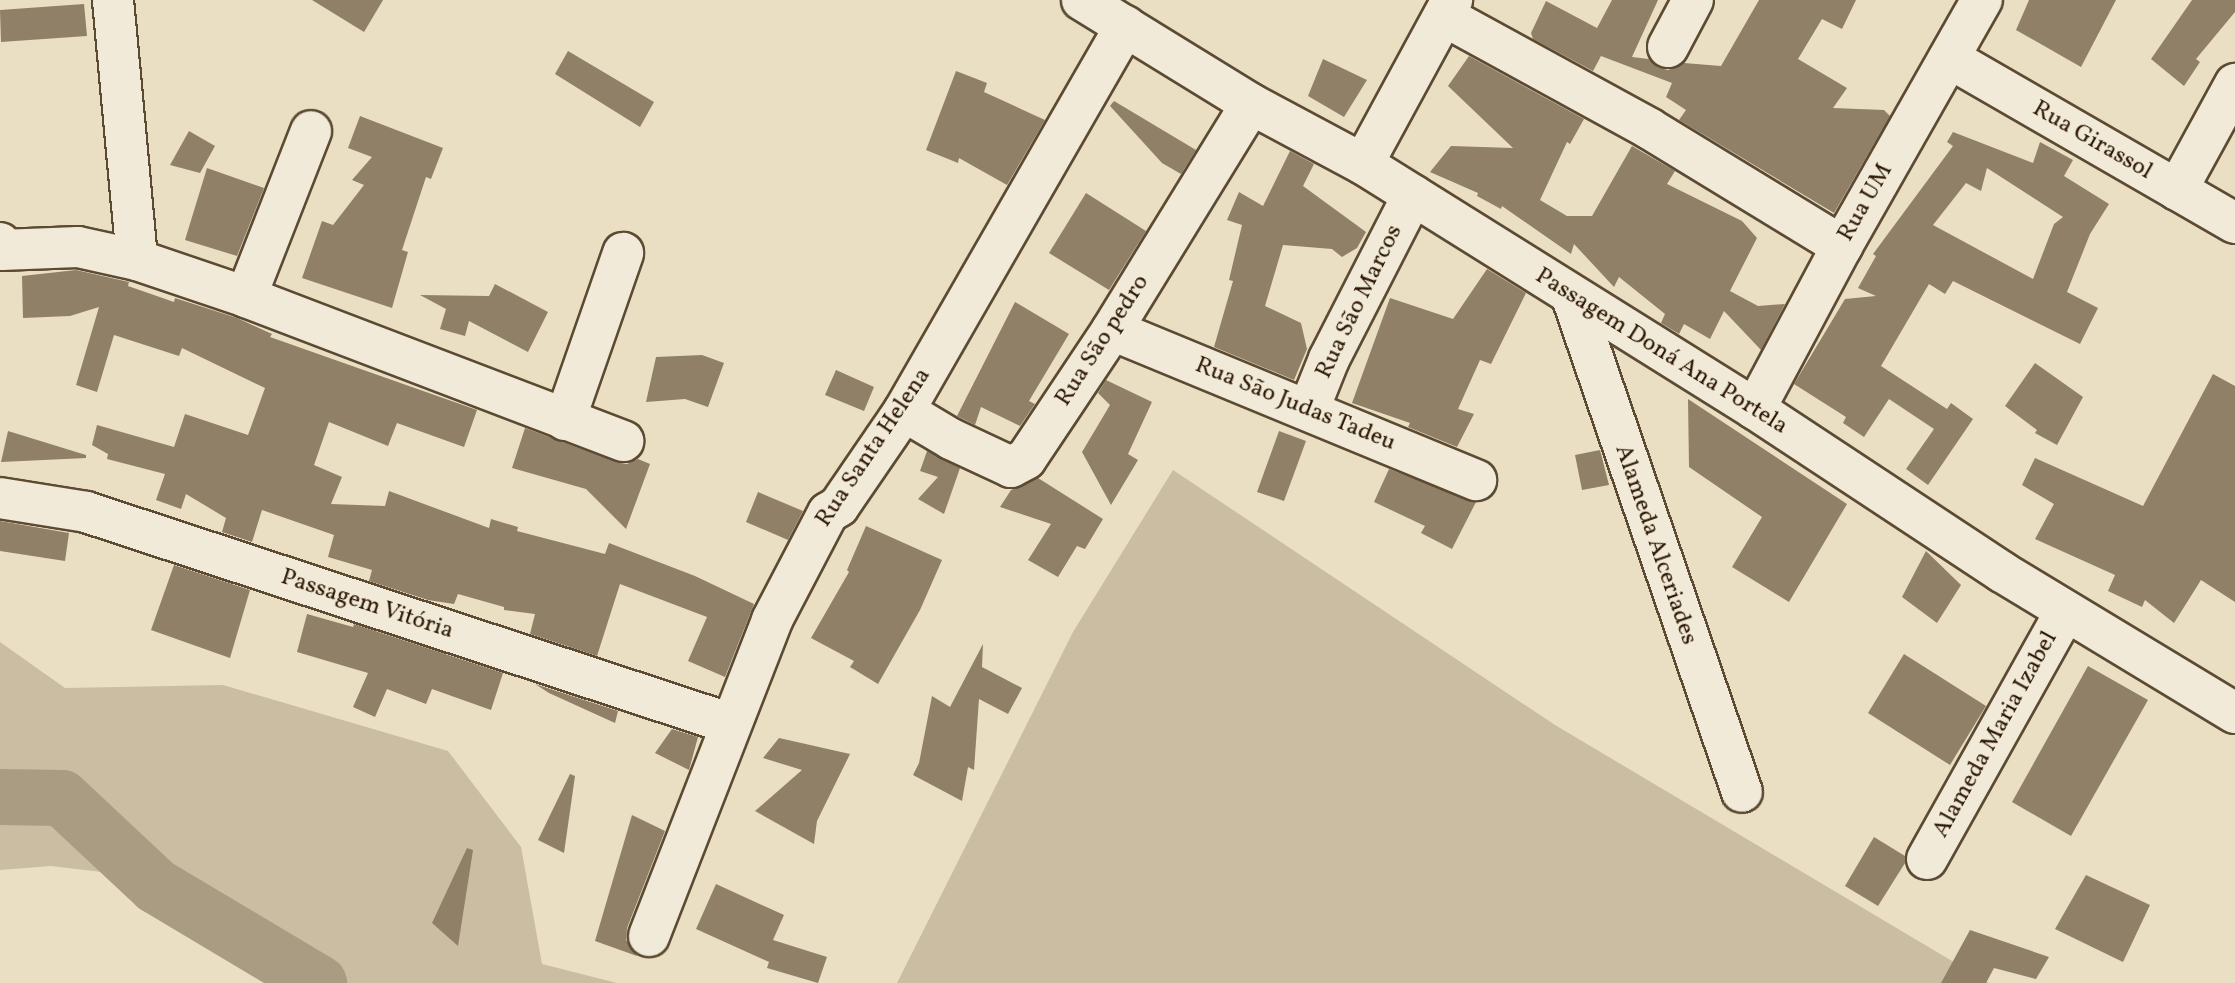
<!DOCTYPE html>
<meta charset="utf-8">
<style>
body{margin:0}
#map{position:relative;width:2235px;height:983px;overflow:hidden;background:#eadfc3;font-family:Vollkorn,serif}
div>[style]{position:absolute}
.green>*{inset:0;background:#cabda2}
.river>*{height:56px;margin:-28px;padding:0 28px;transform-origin:28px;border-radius:28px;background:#aa9c82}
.building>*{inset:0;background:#8f8067}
.roads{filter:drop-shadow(2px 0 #5c4a33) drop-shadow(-2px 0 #5c4a33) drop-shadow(0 2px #5c4a33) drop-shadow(0 -2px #5c4a33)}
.minor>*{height:40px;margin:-20px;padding:0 20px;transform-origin:20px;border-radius:20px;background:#f1ead8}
span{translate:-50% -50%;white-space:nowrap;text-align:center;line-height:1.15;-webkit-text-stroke:6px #f1ead8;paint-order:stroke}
.street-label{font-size:24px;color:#2d1903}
</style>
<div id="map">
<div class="green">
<div style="clip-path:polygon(1173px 470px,1555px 725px,1989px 983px,897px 983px,1073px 632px)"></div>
<div style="clip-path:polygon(0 642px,65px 688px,223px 685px,448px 751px,521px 847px,542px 964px,617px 983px,311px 983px,110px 873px,51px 866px,0 870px)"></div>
</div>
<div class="river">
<div style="left:0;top:797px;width:62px;rotate:0.9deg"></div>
<div style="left:62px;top:798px;width:129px;rotate:43.1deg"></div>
<div style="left:156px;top:886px;width:190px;rotate:30.8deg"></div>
</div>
<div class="building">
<div style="clip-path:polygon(312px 0,383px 0,364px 32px)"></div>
<div style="clip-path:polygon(1612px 0,1658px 0,1632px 57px,1649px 59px,1657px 67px,1668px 70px,1684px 63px,1721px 66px,1759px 0,1856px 0,1842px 29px,1822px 19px,1798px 59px,1847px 88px,1833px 108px,1884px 110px,1890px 116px,1834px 213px,1679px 120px,1686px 110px,1666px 97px,1672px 83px,1601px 56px,1593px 71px,1533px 39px,1531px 33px,1546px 1px,1597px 28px)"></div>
<div style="clip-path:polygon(2029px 0,2116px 0,2081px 67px,2016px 30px)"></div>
<div style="clip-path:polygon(2192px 0,2235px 0,2235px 12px,2196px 59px,2200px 62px,2184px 86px,2151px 59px)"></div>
<div style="clip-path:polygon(84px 4px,87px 36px,1px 42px,0 10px)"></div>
<div style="clip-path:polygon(568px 51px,654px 102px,640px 127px,555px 74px)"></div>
<div style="clip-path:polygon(1469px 56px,1584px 119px,1570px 144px,1567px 142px,1540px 200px,1567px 216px,1592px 216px,1632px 146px,1675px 171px,1667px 184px,1742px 221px,1757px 238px,1730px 291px,1758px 306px,1785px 304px,1761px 350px,1724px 311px,1710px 339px,1684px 324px,1679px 334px,1661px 323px,1665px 314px,1619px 277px,1614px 287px,1574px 244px,1571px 254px,1502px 206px,1501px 209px,1477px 196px,1478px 193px,1430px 172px,1451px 146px,1513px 148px,1448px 86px)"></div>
<div style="clip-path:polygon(1323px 59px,1367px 80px,1344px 117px,1308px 96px)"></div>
<div style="clip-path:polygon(956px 71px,987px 83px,984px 92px,1045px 120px,1007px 185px,959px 158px,958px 163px,926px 150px)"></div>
<div style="clip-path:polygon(1114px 101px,1196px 150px,1181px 174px,1162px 163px,1110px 106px)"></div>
<div style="clip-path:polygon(360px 116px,443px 148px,431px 179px,426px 177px,402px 250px,408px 252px,392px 308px,302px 278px,322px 221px,333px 225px,364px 185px,352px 180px,372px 157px,348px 148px)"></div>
<div style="clip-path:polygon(189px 131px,215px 146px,200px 173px,170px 165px)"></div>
<div style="clip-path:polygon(evenodd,1953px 132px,2033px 163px,2040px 142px,2073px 160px,2064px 176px,2109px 204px,2090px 234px,2067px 292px,2098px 308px,2080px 344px,1953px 281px,1945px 294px,1929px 284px,1881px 366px,1947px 409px,1951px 403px,1973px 419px,1928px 485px,1906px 469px,1934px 429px,1889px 399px,1864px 437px,1843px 423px,1846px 417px,1794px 384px,1845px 299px,1876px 296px,1858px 288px,1876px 256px,1873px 254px,1953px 146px,1947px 142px,1953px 132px,1987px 168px,2063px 217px,2054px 224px,2033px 279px,1933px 225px,1966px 183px,1981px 191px,1987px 168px)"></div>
<div style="clip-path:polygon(1290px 151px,1314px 164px,1303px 186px,1366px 232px,1357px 248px,1342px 257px,1332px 249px,1283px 245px,1265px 306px,1301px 323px,1307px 349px,1294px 380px,1214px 347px,1233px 281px,1229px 280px,1242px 225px,1227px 220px,1239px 192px,1263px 206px)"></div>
<div style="clip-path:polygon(207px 168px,264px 188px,237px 256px,185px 240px)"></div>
<div style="clip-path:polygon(1086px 193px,1146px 231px,1109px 290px,1049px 253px)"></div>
<div style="clip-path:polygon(1487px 269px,1526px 293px,1491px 364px,1480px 360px,1458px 409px,1474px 414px,1457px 447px,1408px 427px,1410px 423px,1352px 403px,1390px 298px,1453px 319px)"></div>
<div style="clip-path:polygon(76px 270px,129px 282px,128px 286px,174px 302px,175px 298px,237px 318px,272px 334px,270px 337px,477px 410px,464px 447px,397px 423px,388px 446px,329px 422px,314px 465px,342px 477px,331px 504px,385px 506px,389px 491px,489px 528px,491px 519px,518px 527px,517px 531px,605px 554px,609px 543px,695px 576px,754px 604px,725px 677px,688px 661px,707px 617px,620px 584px,597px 656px,530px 634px,535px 614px,504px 610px,504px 607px,458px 594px,454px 604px,428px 600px,369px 581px,372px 570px,328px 557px,334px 535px,262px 510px,252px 542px,222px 532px,226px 518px,186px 494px,181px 509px,156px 500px,165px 474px,107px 459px,108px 454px,92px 445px,97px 425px,174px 447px,185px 414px,248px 435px,265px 388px,182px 348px,179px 356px,114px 335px,97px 392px,76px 385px,99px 307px,70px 316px,23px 318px,22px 276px)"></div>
<div style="clip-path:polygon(495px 284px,548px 312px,528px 352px,469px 321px,465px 336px,440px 329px,446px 309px,420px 295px,489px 296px)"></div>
<div style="clip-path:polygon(1015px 302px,1069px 334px,1029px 401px,1035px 404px,1020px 426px,981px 407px,975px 425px,957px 416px)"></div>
<div style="clip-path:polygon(702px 355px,724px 363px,708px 407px,685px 399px,646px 402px,656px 357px)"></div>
<div style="clip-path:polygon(2035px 363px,2083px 397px,2057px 445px,2035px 433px,2037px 430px,2005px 406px)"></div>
<div style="clip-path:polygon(836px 370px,874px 387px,864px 411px,825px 395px)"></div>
<div style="clip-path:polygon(2213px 374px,2235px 386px,2235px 602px,2201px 580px,2174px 623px,2145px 600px,2142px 607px,2108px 591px,2115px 575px,2035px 539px,2054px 504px,2022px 485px,2035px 458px,2143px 506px)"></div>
<div style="clip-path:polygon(1106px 380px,1152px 402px,1128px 454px,1138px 460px,1111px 505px,1082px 452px,1110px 405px,1098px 393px)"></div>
<div style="clip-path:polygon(1688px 399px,1847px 504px,1789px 602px,1732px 567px,1762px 517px,1689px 467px)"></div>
<div style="clip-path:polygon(525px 428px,616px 462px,627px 464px,638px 459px,650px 464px,626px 529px,586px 489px,512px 468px)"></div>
<div style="clip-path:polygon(8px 431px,86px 455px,86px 458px,1px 462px)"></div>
<div style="clip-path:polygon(1279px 431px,1306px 441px,1284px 501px,1257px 492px)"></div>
<div style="clip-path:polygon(1600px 450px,1609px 485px,1582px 490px,1575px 455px)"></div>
<div style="clip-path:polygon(927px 451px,960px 468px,944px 514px,918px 499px,938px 477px,920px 471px)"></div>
<div style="clip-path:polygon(1389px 469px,1476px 502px,1452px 549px,1421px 533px,1425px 526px,1374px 502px)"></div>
<div style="clip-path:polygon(1038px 478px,1103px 519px,1085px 549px,1077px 546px,1058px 577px,1028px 560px,1051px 524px,1000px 507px,1011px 490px)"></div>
<div style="clip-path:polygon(758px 492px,803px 511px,788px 540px,746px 522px)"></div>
<div style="clip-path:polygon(0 521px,69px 533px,65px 561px,0 551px)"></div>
<div style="clip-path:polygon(866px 526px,942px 560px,920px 610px,878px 684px,850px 667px,854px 661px,811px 638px,849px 572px,847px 570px)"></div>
<div style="clip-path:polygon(1926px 551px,1961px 585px,1937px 623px,1902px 597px)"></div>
<div style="clip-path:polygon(174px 565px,250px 590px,230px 658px,151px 630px)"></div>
<div style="clip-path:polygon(307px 614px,353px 627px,354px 624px,503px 673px,491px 710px,432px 689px,426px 704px,387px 689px,375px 717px,353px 707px,368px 673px,297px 652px)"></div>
<div style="clip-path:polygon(983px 644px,982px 667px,1022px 688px,1008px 714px,979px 699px,974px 770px,968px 767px,962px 801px,913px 775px,919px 763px,932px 696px,950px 707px)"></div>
<div style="clip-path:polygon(1904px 654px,1986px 706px,1950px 765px,1868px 713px)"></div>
<div style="clip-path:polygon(2088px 666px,2148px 700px,2071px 836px,2012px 802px)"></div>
<div style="clip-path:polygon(535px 684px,618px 711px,615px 723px,549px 693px)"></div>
<div style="clip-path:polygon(672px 729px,698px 737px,689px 770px,655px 753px)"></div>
<div style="clip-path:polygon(779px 738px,850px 754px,817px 821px,814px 844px,755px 811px,802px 770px,763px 758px)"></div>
<div style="clip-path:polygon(570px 774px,575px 776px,564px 853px,538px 840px)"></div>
<div style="clip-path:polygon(632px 815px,665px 831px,627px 928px,626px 940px,637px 956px,595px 941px)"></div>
<div style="clip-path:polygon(1874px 837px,1905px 856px,1905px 863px,1878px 906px,1845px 886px)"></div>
<div style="clip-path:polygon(467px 848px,473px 850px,458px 946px,432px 923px)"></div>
<div style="clip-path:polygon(2086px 875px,2150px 905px,2123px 962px,2055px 929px)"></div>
<div style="clip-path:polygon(716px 884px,784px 915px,773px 940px,827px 957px,818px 983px,767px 968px,769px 962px,696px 929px)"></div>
<div style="clip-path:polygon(1970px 930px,2049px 957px,2036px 979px,1994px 968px,1986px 983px,1941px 983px)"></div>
</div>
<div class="roads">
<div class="minor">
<div style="left:113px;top:0;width:261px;rotate:84.7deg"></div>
<div style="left:1082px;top:0;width:198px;rotate:31.6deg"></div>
<div style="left:1251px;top:104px;width:127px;rotate:28.2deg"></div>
<div style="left:1363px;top:164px;width:462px;rotate:32deg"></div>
<div style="left:1755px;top:409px;width:296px;rotate:33.4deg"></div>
<div style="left:2002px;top:572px;width:272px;rotate:31.2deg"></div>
<div style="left:1444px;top:16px;width:235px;rotate:28.7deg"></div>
<div style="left:1650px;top:129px;width:225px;rotate:31.4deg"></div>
<div style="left:1668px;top:47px;width:53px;rotate:-62deg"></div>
<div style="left:1949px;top:58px;width:330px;rotate:30deg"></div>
<div style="left:1363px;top:164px;width:187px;rotate:-61.5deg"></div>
<div style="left:2177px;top:190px;width:121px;rotate:-61.3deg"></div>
<div style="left:0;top:243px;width:7px;rotate:82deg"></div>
<div style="left:1px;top:250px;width:77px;rotate:-2.2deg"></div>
<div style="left:78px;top:247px;width:60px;rotate:12.4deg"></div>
<div style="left:137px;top:260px;width:115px;rotate:18.7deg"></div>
<div style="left:246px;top:297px;width:404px;rotate:20.9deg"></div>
<div style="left:246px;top:297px;width:178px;rotate:-68.6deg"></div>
<div style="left:1572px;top:297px;width:523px;rotate:71.05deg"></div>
<div style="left:1112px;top:330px;width:394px;rotate:22.4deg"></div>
<div style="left:1309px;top:409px;width:54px;rotate:-68.2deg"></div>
<div style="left:1329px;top:359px;width:184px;rotate:-62.9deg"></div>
<div style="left:1755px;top:409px;width:185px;rotate:-61.9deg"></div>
<div style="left:1842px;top:246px;width:283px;rotate:-60.4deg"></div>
<div style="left:904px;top:411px;width:55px;rotate:30.8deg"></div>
<div style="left:951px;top:439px;width:66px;rotate:25deg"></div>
<div style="left:1011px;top:467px;width:17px;rotate:-28deg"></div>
<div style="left:1026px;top:459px;width:155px;rotate:-56.3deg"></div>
<div style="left:1112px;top:330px;width:265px;rotate:-58.4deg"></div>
<div style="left:565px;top:420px;width:177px;rotate:-70.8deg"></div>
<div style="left:0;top:498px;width:87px;rotate:9.2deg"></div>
<div style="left:86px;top:512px;width:679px;rotate:18.19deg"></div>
<div style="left:1927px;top:859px;width:283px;rotate:-60.8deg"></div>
<div style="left:649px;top:936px;width:339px;rotate:-68.7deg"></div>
<div style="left:772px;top:620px;width:121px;rotate:-62.4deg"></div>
<div style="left:828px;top:513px;width:13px;rotate:-32deg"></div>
<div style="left:839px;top:506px;width:115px;rotate:-55.6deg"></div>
<div style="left:904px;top:411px;width:444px;rotate:-60.1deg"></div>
</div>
</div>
<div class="street-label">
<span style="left:2092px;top:141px;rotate:30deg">Rua Girassol</span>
<span style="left:1866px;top:203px;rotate:-60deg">Rua UM</span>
<span style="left:1360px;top:302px;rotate:-64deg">Rua São Marcos</span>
<span style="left:1103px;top:341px;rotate:-57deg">Rua São pedro</span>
<span style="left:1661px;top:352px;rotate:32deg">Passagem Doná Ana Portela</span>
<span style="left:1295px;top:405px;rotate:22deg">Rua São Judas Tadeu</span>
<span style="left:874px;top:448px;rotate:-56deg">Rua Santa Helena</span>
<span style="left:1655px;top:545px;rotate:71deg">Alameda Alceriades</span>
<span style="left:367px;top:605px;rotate:18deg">Passagem Vitória</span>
<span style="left:1996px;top:735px;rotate:-61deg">Alameda Maria Izabel</span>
</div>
</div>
